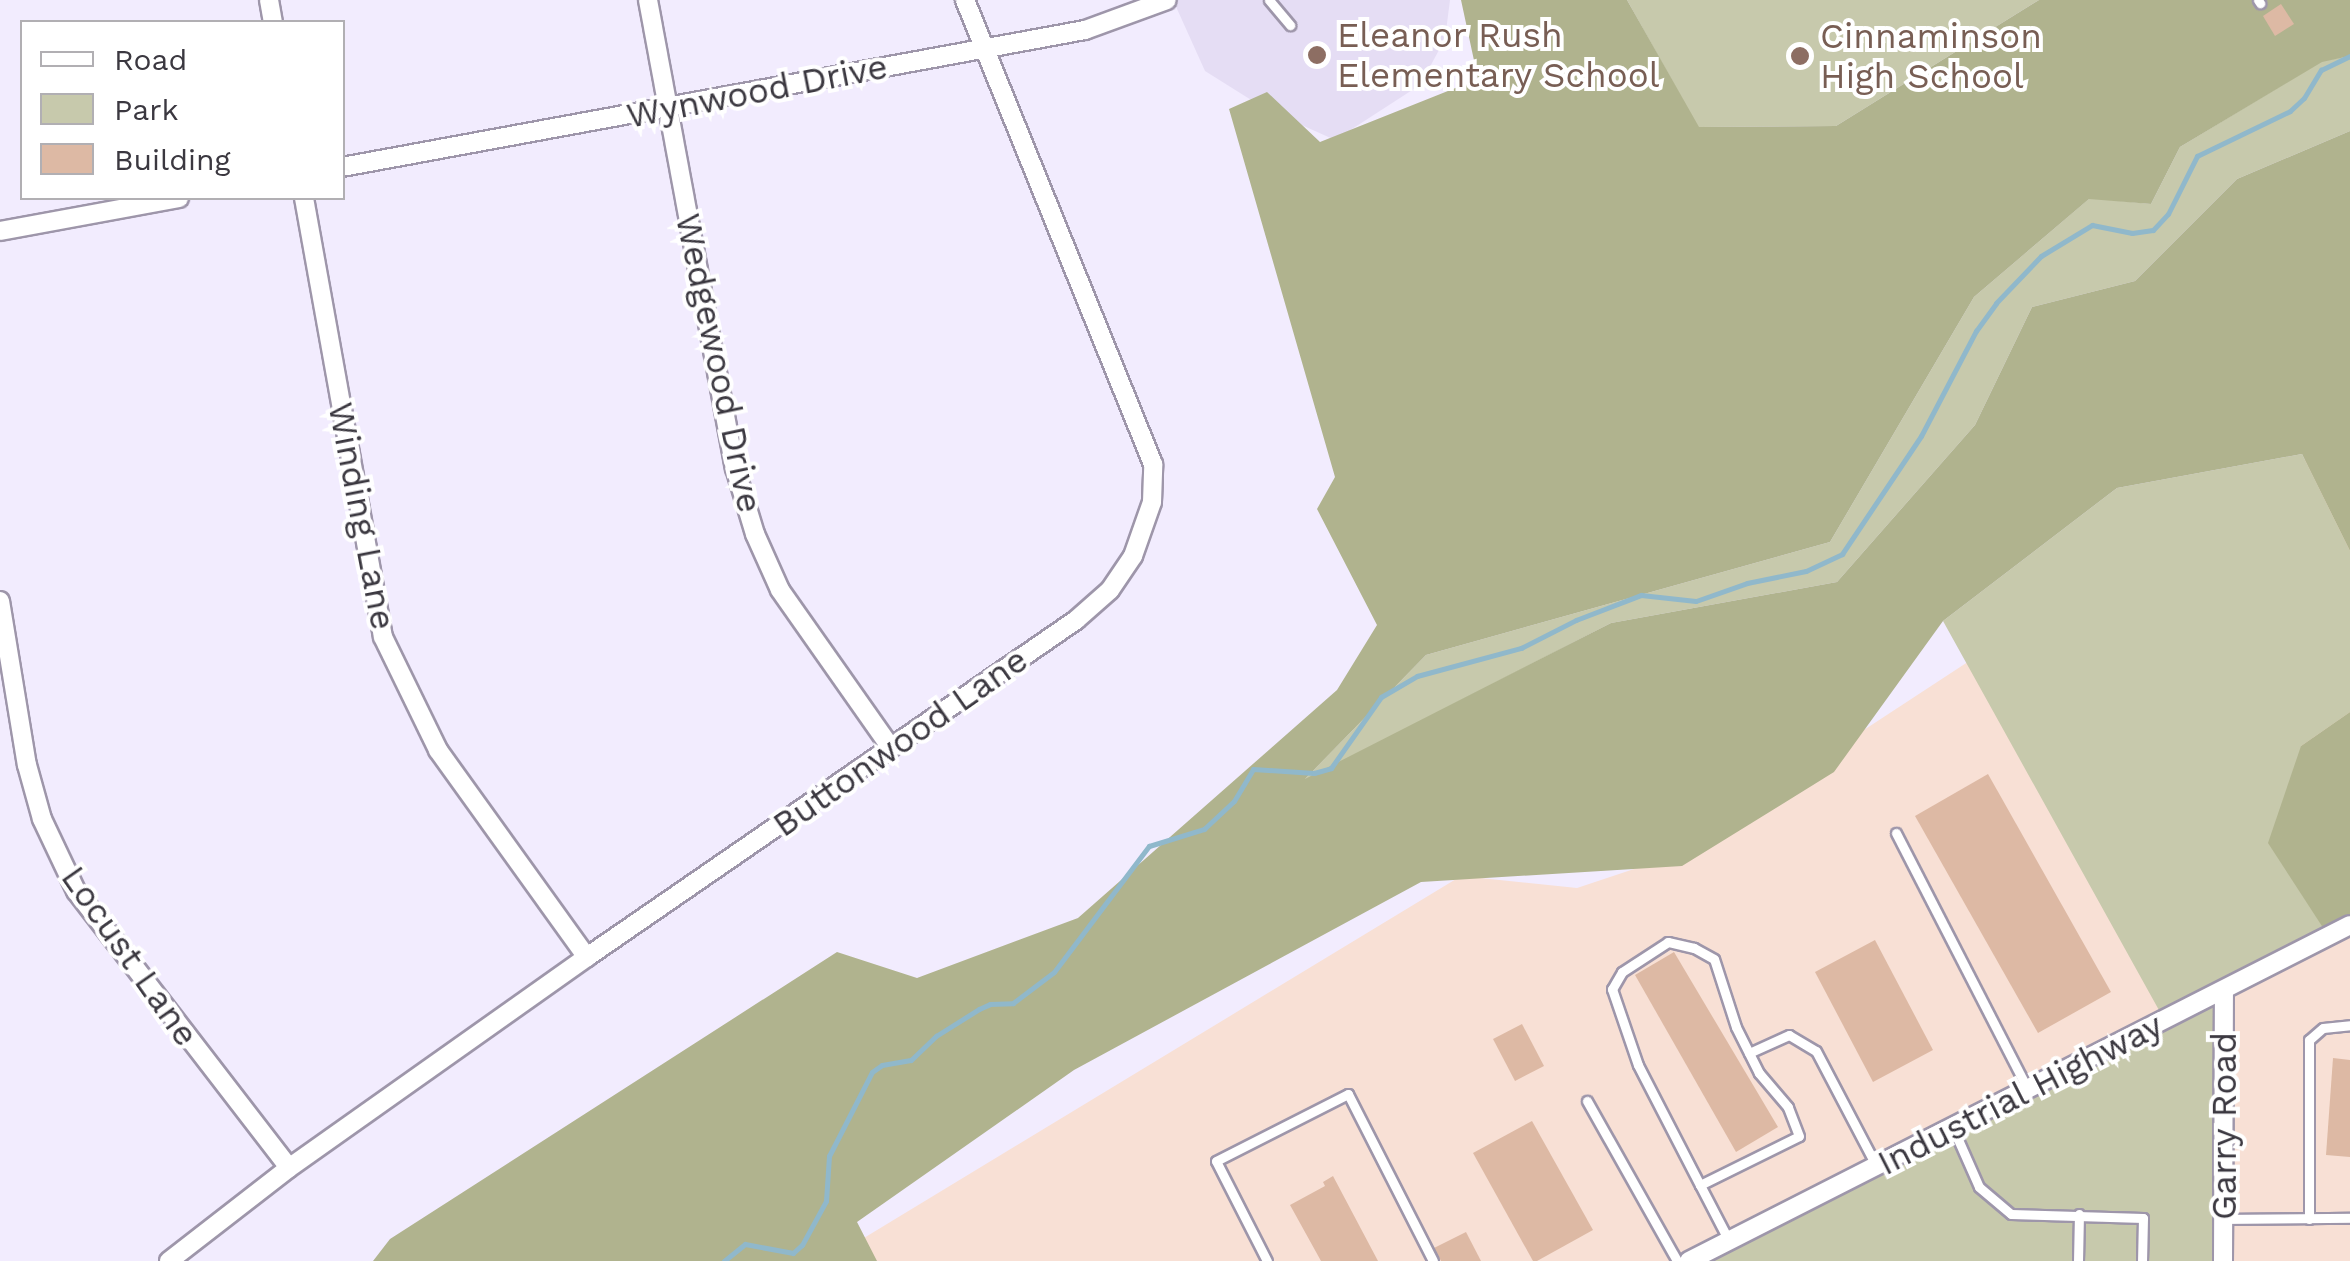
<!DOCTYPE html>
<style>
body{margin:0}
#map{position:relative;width:2350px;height:1261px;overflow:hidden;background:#f2ecfe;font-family:"Work Sans",sans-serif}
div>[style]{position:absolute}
.built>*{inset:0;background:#e5ddf4}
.industrial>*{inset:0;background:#f8e0d5}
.green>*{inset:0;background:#c7c9ac}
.forest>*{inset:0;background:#b0b38e}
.stream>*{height:5px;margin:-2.5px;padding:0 2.5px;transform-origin:2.5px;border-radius:2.5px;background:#90b8cb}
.building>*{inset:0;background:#ddb9a4}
.roads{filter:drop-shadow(2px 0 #9e96aa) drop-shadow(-2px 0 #9e96aa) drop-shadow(0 2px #9e96aa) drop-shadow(0 -2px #9e96aa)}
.service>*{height:9px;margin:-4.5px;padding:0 4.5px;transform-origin:4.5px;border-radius:4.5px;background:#fff}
.minor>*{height:18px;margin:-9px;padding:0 9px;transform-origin:9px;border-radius:9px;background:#fff}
.dots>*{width:28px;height:28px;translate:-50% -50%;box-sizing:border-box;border:5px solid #fff;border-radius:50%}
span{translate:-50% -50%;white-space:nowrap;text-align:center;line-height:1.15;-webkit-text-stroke:8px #fff;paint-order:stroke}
.education-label{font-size:35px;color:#785e54}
.left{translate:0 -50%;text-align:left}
.street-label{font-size:35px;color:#3b3840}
.legend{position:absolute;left:20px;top:20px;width:325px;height:180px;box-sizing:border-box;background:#fff;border:2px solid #b1afb3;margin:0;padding:12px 18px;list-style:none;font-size:30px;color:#3b3840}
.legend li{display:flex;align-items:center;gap:20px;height:50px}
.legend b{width:50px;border:2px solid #b1afb3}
</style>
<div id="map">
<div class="built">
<div style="clip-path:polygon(1173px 0,1450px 0,1445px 39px,1420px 85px,1335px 140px,1264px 108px,1205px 71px)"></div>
</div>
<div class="industrial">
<div style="clip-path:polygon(2350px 433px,2350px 1261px,826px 1261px,1461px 876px,1577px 888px,1670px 857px,1983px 652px)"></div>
</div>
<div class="green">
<div style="clip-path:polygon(1627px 0,2039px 0,1836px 126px,1698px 127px)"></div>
<div style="clip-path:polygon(2350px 56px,2350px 131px,2237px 179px,2135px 281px,2032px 307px,1975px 425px,1837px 582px,1611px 623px,1302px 782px,1426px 655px,1830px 542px,1974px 297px,2090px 198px,2151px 204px,2180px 147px,2322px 61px)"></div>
<div style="clip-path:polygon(2302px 454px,2350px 551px,2350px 712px,2301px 746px,2331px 940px,2226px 993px,2227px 1261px,1673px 1261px,2160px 1012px,1943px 621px,2117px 488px)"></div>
</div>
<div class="forest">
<div style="clip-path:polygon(1461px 0,1627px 0,1699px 127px,1836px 126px,2039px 0,2350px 0,2350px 56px,2322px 62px,2180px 147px,2151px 204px,2089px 199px,1974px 297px,1830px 542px,1426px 655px,1305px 779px,1611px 623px,1837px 582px,1975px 425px,2032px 307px,2135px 281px,2237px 179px,2350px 131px,2350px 551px,2302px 454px,2117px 488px,1943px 621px,1834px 772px,1682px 866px,1421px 882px,1074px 1070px,857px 1222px,877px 1261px,373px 1261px,390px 1239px,837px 952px,917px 978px,1078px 918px,1337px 690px,1377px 625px,1317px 509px,1335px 477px,1229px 109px,1267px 92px,1320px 142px,1478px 79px)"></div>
<div style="clip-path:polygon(2350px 712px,2350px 932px,2331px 940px,2268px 843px,2301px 746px)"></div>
</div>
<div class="stream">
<div style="left:724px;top:1261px;width:27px;rotate:-39deg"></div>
<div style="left:745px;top:1244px;width:49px;rotate:10.6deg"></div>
<div style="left:793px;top:1253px;width:12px;rotate:-42deg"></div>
<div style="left:802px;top:1245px;width:50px;rotate:-61.4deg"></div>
<div style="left:826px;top:1201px;width:45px;rotate:-86.2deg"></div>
<div style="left:829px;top:1156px;width:94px;rotate:-62.9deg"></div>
<div style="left:872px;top:1072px;width:12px;rotate:-35deg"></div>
<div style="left:882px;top:1065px;width:29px;rotate:-10deg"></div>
<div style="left:911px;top:1060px;width:35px;rotate:-44deg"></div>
<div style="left:936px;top:1036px;width:51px;rotate:-32.1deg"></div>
<div style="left:979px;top:1009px;width:12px;rotate:-24deg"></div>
<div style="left:990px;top:1004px;width:23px;rotate:-2deg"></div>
<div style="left:1013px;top:1003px;width:51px;rotate:-37.1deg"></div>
<div style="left:1054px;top:972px;width:158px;rotate:-53deg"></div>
<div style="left:1149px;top:846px;width:58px;rotate:-17.2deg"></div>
<div style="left:1204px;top:829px;width:41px;rotate:-43deg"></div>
<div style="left:1234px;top:801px;width:37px;rotate:-59deg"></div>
<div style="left:1253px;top:769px;width:61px;rotate:3.8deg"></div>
<div style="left:1314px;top:773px;width:18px;rotate:-16deg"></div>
<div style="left:1331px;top:768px;width:87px;rotate:-54.8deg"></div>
<div style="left:1381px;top:697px;width:42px;rotate:-30.3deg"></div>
<div style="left:1417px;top:676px;width:108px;rotate:-15.1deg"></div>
<div style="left:1521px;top:648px;width:62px;rotate:-27deg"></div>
<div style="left:1576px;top:620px;width:70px;rotate:-21deg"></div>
<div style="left:1641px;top:595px;width:55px;rotate:6.2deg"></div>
<div style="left:1696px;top:601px;width:54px;rotate:-19.4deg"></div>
<div style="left:1747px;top:583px;width:60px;rotate:-11.5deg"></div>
<div style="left:1806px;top:571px;width:40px;rotate:-25deg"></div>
<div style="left:1842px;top:554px;width:142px;rotate:-56.2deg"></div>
<div style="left:1921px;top:436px;width:119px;rotate:-62.4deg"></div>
<div style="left:1976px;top:331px;width:34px;rotate:-54deg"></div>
<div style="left:1996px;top:303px;width:65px;rotate:-46.2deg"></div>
<div style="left:2041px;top:256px;width:60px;rotate:-31.3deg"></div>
<div style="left:2092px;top:225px;width:41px;rotate:11.3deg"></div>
<div style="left:2132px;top:233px;width:21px;rotate:-8deg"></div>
<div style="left:2153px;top:230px;width:22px;rotate:-47deg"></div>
<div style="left:2168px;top:214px;width:65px;rotate:-63.4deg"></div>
<div style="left:2197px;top:156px;width:103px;rotate:-25.8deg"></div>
<div style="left:2290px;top:111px;width:19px;rotate:-43deg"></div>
<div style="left:2304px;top:98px;width:33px;rotate:-59deg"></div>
<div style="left:2321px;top:70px;width:32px;rotate:-26deg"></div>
</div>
<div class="building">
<div style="clip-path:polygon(2281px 4px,2294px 24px,2275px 36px,2263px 16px)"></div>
<div style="clip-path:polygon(1988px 774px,2111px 992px,2038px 1033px,1915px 816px)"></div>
<div style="clip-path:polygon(1875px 940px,1933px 1050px,1873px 1082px,1815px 972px)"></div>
<div style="clip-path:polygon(1674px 952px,1778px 1127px,1736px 1152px,1635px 975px)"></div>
<div style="clip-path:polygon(1522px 1024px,1544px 1066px,1515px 1081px,1493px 1039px)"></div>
<div style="clip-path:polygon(2333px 1058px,2350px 1060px,2350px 1157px,2326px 1155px)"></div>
<div style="clip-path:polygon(1532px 1121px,1593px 1230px,1537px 1261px,1533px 1261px,1473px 1153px)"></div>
<div style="clip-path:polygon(1333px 1176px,1378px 1261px,1321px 1261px,1290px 1205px,1325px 1186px,1323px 1182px)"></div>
<div style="clip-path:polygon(1466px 1232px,1481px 1261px,1441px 1261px,1434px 1248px)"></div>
</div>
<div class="roads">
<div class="service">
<div style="left:1269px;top:0;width:33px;rotate:50deg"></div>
<div style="left:2258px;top:0;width:4px;rotate:56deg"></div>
<div style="left:1896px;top:833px;width:287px;rotate:62.8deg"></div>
<div style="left:1749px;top:1053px;width:44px;rotate:-24.2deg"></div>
<div style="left:1789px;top:1035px;width:31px;rotate:31deg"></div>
<div style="left:1816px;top:1051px;width:131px;rotate:62.3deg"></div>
<div style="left:1587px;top:1101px;width:184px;rotate:60.6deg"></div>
<div style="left:1953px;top:1128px;width:64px;rotate:66.2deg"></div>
<div style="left:1979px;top:1187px;width:42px;rotate:40.2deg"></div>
<div style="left:2011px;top:1214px;width:132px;rotate:1.7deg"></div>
<div style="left:2143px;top:1218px;width:43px;rotate:91.3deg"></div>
<div style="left:1700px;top:1185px;width:110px;rotate:-26.3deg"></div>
<div style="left:1799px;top:1136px;width:31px;rotate:-111deg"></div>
<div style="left:1788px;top:1107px;width:45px;rotate:-130.5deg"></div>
<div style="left:1759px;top:1073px;width:51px;rotate:-116.6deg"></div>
<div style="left:1736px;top:1027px;width:71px;rotate:-107.9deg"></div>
<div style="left:1714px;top:959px;width:23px;rotate:-151deg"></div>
<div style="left:1694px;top:948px;width:27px;rotate:-167deg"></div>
<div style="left:1668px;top:942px;width:55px;rotate:146.9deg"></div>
<div style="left:1622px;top:972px;width:20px;rotate:120deg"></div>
<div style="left:1612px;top:989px;width:80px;rotate:71.1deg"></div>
<div style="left:1638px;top:1065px;width:135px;rotate:62.7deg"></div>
<div style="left:1700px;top:1185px;width:63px;rotate:62.6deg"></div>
<div style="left:2224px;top:1219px;width:126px;rotate:-0.5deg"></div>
<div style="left:2309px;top:1219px;width:179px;rotate:-90deg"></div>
<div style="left:2309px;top:1040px;width:18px;rotate:-41deg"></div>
<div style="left:2323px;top:1028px;width:27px;rotate:-6deg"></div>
<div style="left:1267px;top:1261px;width:112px;rotate:-117deg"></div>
<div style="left:1216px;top:1161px;width:148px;rotate:-26.9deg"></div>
<div style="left:1348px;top:1094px;width:187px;rotate:63deg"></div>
<div style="left:2078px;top:1261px;width:47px;rotate:-88.8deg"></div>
</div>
<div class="minor">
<div style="left:269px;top:0;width:22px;rotate:80deg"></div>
<div style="left:648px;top:0;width:476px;rotate:79.5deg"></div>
<div style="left:735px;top:468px;width:69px;rotate:73.1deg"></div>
<div style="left:755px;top:534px;width:61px;rotate:65.9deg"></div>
<div style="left:780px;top:590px;width:193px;rotate:54.9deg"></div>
<div style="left:342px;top:167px;width:756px;rotate:-10.45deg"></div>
<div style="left:1085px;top:30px;width:87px;rotate:-20.1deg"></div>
<div style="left:304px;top:198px;width:446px;rotate:79.8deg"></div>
<div style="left:383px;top:637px;width:126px;rotate:64deg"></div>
<div style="left:438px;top:750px;width:255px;rotate:54.3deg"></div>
<div style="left:0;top:231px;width:182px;rotate:-10.4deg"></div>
<div style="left:0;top:601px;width:166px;rotate:80.7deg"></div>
<div style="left:27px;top:765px;width:56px;rotate:74.5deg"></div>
<div style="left:42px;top:819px;width:80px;rotate:64.7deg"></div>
<div style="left:76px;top:891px;width:349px;rotate:52.4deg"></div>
<div style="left:169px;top:1261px;width:152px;rotate:-37.8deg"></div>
<div style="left:289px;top:1168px;width:365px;rotate:-35.3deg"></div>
<div style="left:587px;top:957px;width:594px;rotate:-34.57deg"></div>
<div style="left:1076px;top:620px;width:45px;rotate:-41.4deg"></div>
<div style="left:1110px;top:590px;width:41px;rotate:-55.9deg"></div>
<div style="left:1133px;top:556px;width:57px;rotate:-70.6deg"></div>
<div style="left:1152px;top:502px;width:38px;rotate:-88deg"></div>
<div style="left:1153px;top:464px;width:501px;rotate:-112.06deg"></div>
<div style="left:1689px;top:1261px;width:741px;rotate:-26.95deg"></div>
<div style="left:2223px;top:1261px;width:269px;rotate:-89.8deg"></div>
</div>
</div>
<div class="dots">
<div style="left:1317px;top:55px;background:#8d6e63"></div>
<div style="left:1800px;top:56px;background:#8d6e63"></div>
</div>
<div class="education-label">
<span class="left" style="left:1337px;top:55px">Eleanor Rush<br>Elementary School</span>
<span class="left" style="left:1820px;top:56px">Cinnaminson<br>High School</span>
</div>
<div class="street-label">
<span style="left:757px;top:91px;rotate:-11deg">Wynwood Drive</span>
<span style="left:719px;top:363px;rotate:78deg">Wedgewood Drive</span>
<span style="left:362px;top:516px;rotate:79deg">Winding Lane</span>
<span style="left:900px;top:742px;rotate:-35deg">Buttonwood Lane</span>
<span style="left:130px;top:956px;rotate:55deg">Locust Lane</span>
<span style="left:2020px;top:1094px;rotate:-27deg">Industrial Highway</span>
<span style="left:2224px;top:1126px;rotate:-90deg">Garry Road</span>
</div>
<ul class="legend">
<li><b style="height:12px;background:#fff"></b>Road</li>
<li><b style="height:28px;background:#c7c9ac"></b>Park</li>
<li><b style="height:28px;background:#ddb9a4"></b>Building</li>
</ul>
</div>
